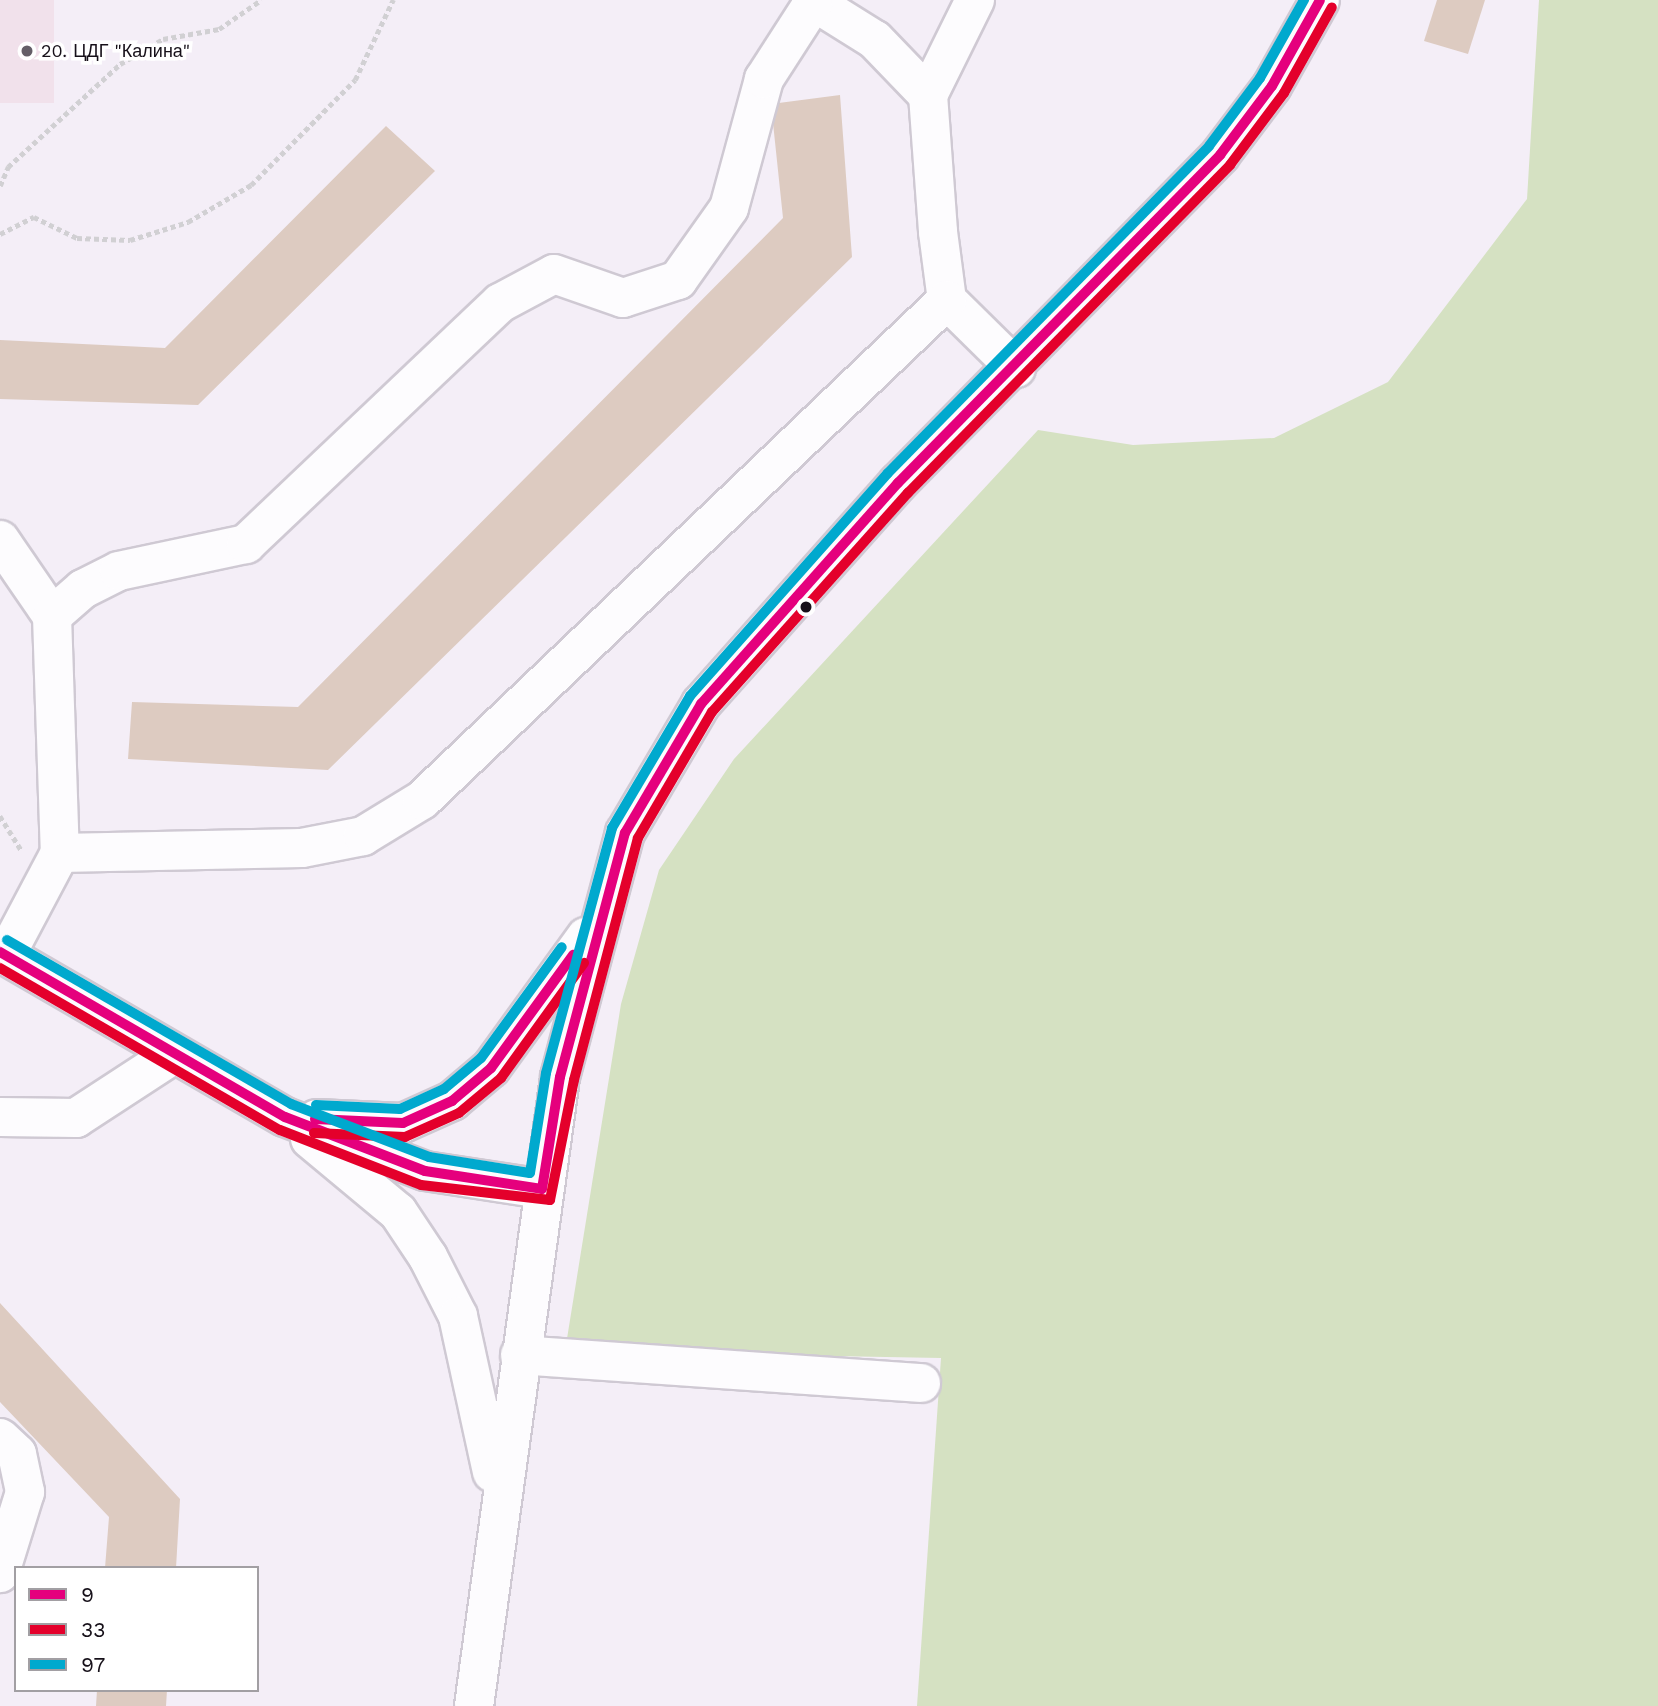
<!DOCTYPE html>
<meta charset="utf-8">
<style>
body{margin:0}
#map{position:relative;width:1658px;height:1706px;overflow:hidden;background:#f4eef7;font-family:"Work Sans",sans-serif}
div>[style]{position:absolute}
.education>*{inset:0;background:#f1e1eb}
.green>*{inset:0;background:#d5e1c2}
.building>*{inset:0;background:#ddcbc1}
.path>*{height:4.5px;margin-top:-2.25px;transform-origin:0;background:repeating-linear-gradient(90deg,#d1d0d3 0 5px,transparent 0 8.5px)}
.roads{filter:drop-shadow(2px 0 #cfc9d3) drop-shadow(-2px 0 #cfc9d3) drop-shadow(0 2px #cfc9d3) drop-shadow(0 -2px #cfc9d3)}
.minor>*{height:38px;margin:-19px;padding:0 19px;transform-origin:19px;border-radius:19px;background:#fdfcfe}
.bus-1>*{height:10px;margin:-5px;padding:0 5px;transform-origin:5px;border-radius:5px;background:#e5007d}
.bus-2>*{height:10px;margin:-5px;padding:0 5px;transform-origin:5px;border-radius:5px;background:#e4002b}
.bus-3>*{height:10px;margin:-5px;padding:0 5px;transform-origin:5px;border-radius:5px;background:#00a9ce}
.dots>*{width:19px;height:19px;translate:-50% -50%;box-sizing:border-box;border:4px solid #fff;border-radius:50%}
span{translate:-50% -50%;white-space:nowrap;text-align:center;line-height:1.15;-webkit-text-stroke:7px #fff;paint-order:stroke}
.poi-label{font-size:18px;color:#161019}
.left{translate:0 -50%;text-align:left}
.legend{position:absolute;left:14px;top:1566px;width:245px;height:126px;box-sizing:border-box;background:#fff;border:2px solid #a29fa3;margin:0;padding:9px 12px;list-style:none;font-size:21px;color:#161019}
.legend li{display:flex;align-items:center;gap:14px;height:35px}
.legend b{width:35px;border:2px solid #a29fa3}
</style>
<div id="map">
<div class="education">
<div style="clip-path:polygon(0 0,54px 0,54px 103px,0 103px)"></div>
</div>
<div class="green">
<div style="clip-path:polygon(1539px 0,1658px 0,1658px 1706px,917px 1706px,941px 1358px,565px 1351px,621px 1004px,659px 870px,734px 759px,1038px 430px,1133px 445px,1274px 438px,1388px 382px,1527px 199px)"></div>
</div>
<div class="building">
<div style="clip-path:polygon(1437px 0,1485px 0,1468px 54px,1424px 41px)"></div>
<div style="clip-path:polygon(840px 95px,852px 257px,328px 770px,128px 759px,132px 702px,298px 707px,783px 218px,771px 104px)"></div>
<div style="clip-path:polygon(386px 126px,435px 171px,198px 405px,0 399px,0 340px,165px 348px)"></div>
<div style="clip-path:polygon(0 1303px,180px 1499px,176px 1568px,105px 1568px,109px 1517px,0 1402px)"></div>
<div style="clip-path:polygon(97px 1690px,167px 1690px,166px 1706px,96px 1706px)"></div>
</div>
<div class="path">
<div style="left:0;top:186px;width:21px;rotate:-67deg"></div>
<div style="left:8px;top:167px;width:152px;rotate:-42.6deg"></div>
<div style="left:120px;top:64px;width:50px;rotate:-30.2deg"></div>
<div style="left:163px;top:39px;width:57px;rotate:-10.1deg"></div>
<div style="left:219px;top:29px;width:51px;rotate:-34.6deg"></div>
<div style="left:0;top:234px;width:38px;rotate:-27deg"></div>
<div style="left:34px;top:217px;width:48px;rotate:26deg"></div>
<div style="left:77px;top:238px;width:53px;rotate:2.2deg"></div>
<div style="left:130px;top:240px;width:61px;rotate:-17.2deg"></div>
<div style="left:188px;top:222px;width:73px;rotate:-30.4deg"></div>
<div style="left:251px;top:185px;width:148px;rotate:-45.3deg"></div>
<div style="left:355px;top:80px;width:89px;rotate:-64.6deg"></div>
<div style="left:0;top:816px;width:40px;rotate:58deg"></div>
</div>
<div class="roads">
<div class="minor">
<div style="left:811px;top:0;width:75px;rotate:32deg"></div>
<div style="left:875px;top:40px;width:76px;rotate:46.1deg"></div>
<div style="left:975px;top:0;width:106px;rotate:116.3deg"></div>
<div style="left:928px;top:95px;width:137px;rotate:85.8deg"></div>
<div style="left:938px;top:232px;width:69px;rotate:82.5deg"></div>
<div style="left:947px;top:300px;width:97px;rotate:44.6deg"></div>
<div style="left:0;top:540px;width:92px;rotate:55.6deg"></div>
<div style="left:52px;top:616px;width:237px;rotate:88.1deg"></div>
<div style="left:60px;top:853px;width:115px;rotate:117.9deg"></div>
<div style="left:52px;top:616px;width:41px;rotate:-41.1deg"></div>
<div style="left:83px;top:589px;width:40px;rotate:-26.6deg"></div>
<div style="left:119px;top:571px;width:130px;rotate:-12deg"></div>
<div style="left:246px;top:544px;width:350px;rotate:-43.5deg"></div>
<div style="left:500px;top:303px;width:61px;rotate:-28.2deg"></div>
<div style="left:554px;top:274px;width:73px;rotate:19.2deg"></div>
<div style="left:623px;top:298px;width:58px;rotate:-18.1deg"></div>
<div style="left:678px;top:280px;width:88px;rotate:-54.7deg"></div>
<div style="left:729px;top:208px;width:134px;rotate:-74.8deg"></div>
<div style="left:764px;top:79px;width:90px;rotate:-57.2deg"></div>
<div style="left:60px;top:853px;width:242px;rotate:-1.2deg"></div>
<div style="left:302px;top:848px;width:62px;rotate:-11.1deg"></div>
<div style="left:363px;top:836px;width:69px;rotate:-31.4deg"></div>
<div style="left:422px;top:800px;width:725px;rotate:-43.6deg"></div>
<div style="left:0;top:952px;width:329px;rotate:30.1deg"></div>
<div style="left:285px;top:1117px;width:150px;rotate:21.1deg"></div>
<div style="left:425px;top:1171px;width:118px;rotate:8.7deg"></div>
<div style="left:0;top:1117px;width:76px;rotate:0.8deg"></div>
<div style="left:76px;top:1118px;width:113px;rotate:-33.1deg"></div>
<div style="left:317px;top:1119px;width:86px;rotate:2.7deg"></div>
<div style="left:403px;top:1123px;width:54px;rotate:-24.2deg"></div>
<div style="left:452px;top:1101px;width:51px;rotate:-40.2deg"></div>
<div style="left:491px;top:1068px;width:162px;rotate:-54.1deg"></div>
<div style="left:310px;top:1139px;width:114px;rotate:39.7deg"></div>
<div style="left:398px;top:1212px;width:54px;rotate:56.3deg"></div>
<div style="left:428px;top:1257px;width:66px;rotate:63deg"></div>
<div style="left:458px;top:1316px;width:160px;rotate:77.7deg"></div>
<div style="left:520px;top:1355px;width:402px;rotate:4deg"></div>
<div style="left:0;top:1438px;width:23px;rotate:43deg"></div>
<div style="left:17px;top:1454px;width:39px;rotate:78deg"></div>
<div style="left:25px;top:1492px;width:85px;rotate:107.2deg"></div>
<div style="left:474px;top:1706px;width:635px;rotate:-82.21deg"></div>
<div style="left:560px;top:1077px;width:253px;rotate:-75.1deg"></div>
<div style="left:625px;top:833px;width:150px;rotate:-59.5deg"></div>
<div style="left:701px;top:704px;width:296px;rotate:-48.3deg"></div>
<div style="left:898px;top:483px;width:460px;rotate:-45.5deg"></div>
<div style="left:1220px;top:155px;width:86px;rotate:-53deg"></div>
<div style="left:1272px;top:86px;width:98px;rotate:-60.8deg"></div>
</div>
</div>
<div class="bus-1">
<div style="left:0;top:952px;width:329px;rotate:30.1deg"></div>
<div style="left:285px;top:1117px;width:150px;rotate:21.1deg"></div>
<div style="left:425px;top:1171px;width:118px;rotate:8.7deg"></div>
<div style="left:542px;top:1189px;width:113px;rotate:-80.9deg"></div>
<div style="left:560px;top:1077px;width:253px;rotate:-75.1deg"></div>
<div style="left:625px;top:833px;width:150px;rotate:-59.5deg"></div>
<div style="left:701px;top:704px;width:296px;rotate:-48.3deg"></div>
<div style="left:898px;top:483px;width:460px;rotate:-45.5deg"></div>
<div style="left:1220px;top:155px;width:86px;rotate:-53deg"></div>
<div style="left:1272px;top:86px;width:98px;rotate:-60.8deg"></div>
<div style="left:315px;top:1119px;width:88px;rotate:2.6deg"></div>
<div style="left:403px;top:1123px;width:54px;rotate:-24.2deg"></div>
<div style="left:452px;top:1101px;width:51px;rotate:-40.2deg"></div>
<div style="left:491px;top:1068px;width:140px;rotate:-54deg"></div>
</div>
<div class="bus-2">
<div style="left:0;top:968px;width:323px;rotate:30.1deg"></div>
<div style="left:280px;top:1130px;width:151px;rotate:21.3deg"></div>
<div style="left:421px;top:1185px;width:130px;rotate:6.6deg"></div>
<div style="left:550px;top:1200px;width:122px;rotate:-78.7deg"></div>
<div style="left:574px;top:1080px;width:250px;rotate:-75.2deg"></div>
<div style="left:638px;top:838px;width:146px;rotate:-59.6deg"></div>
<div style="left:712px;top:712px;width:294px;rotate:-48.2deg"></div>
<div style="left:908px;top:493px;width:460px;rotate:-45.5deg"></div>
<div style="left:1230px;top:165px;width:90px;rotate:-53.1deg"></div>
<div style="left:1284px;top:93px;width:98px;rotate:-60.8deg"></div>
<div style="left:314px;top:1133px;width:91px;rotate:2.5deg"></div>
<div style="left:405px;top:1137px;width:59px;rotate:-24deg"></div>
<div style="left:459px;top:1113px;width:55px;rotate:-39.8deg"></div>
<div style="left:501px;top:1078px;width:142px;rotate:-54.2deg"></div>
</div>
<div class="bus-3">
<div style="left:7px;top:940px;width:328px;rotate:30deg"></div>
<div style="left:291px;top:1104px;width:148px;rotate:21deg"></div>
<div style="left:429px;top:1157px;width:102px;rotate:9deg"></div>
<div style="left:530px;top:1173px;width:101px;rotate:-80.9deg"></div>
<div style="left:546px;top:1073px;width:254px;rotate:-74.9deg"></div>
<div style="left:612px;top:828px;width:153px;rotate:-59.4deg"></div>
<div style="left:690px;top:696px;width:298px;rotate:-48.4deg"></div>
<div style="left:888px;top:473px;width:458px;rotate:-45.5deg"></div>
<div style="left:1209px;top:146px;width:85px;rotate:-53.1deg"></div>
<div style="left:1260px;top:78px;width:90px;rotate:-60.6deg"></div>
<div style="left:316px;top:1105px;width:84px;rotate:2.7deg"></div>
<div style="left:400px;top:1109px;width:48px;rotate:-24.4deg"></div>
<div style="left:444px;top:1089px;width:48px;rotate:-40deg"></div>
<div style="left:481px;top:1058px;width:137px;rotate:-53.9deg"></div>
</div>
<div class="dots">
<div style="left:27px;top:51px;background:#645e67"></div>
<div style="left:806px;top:607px;background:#161019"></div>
</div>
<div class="poi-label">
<span class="left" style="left:41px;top:51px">20. ЦДГ "Калина"</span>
</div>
<ul class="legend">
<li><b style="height:9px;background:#e5007d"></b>9</li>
<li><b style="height:9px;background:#e4002b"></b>33</li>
<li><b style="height:9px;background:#00a9ce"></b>97</li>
</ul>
</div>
